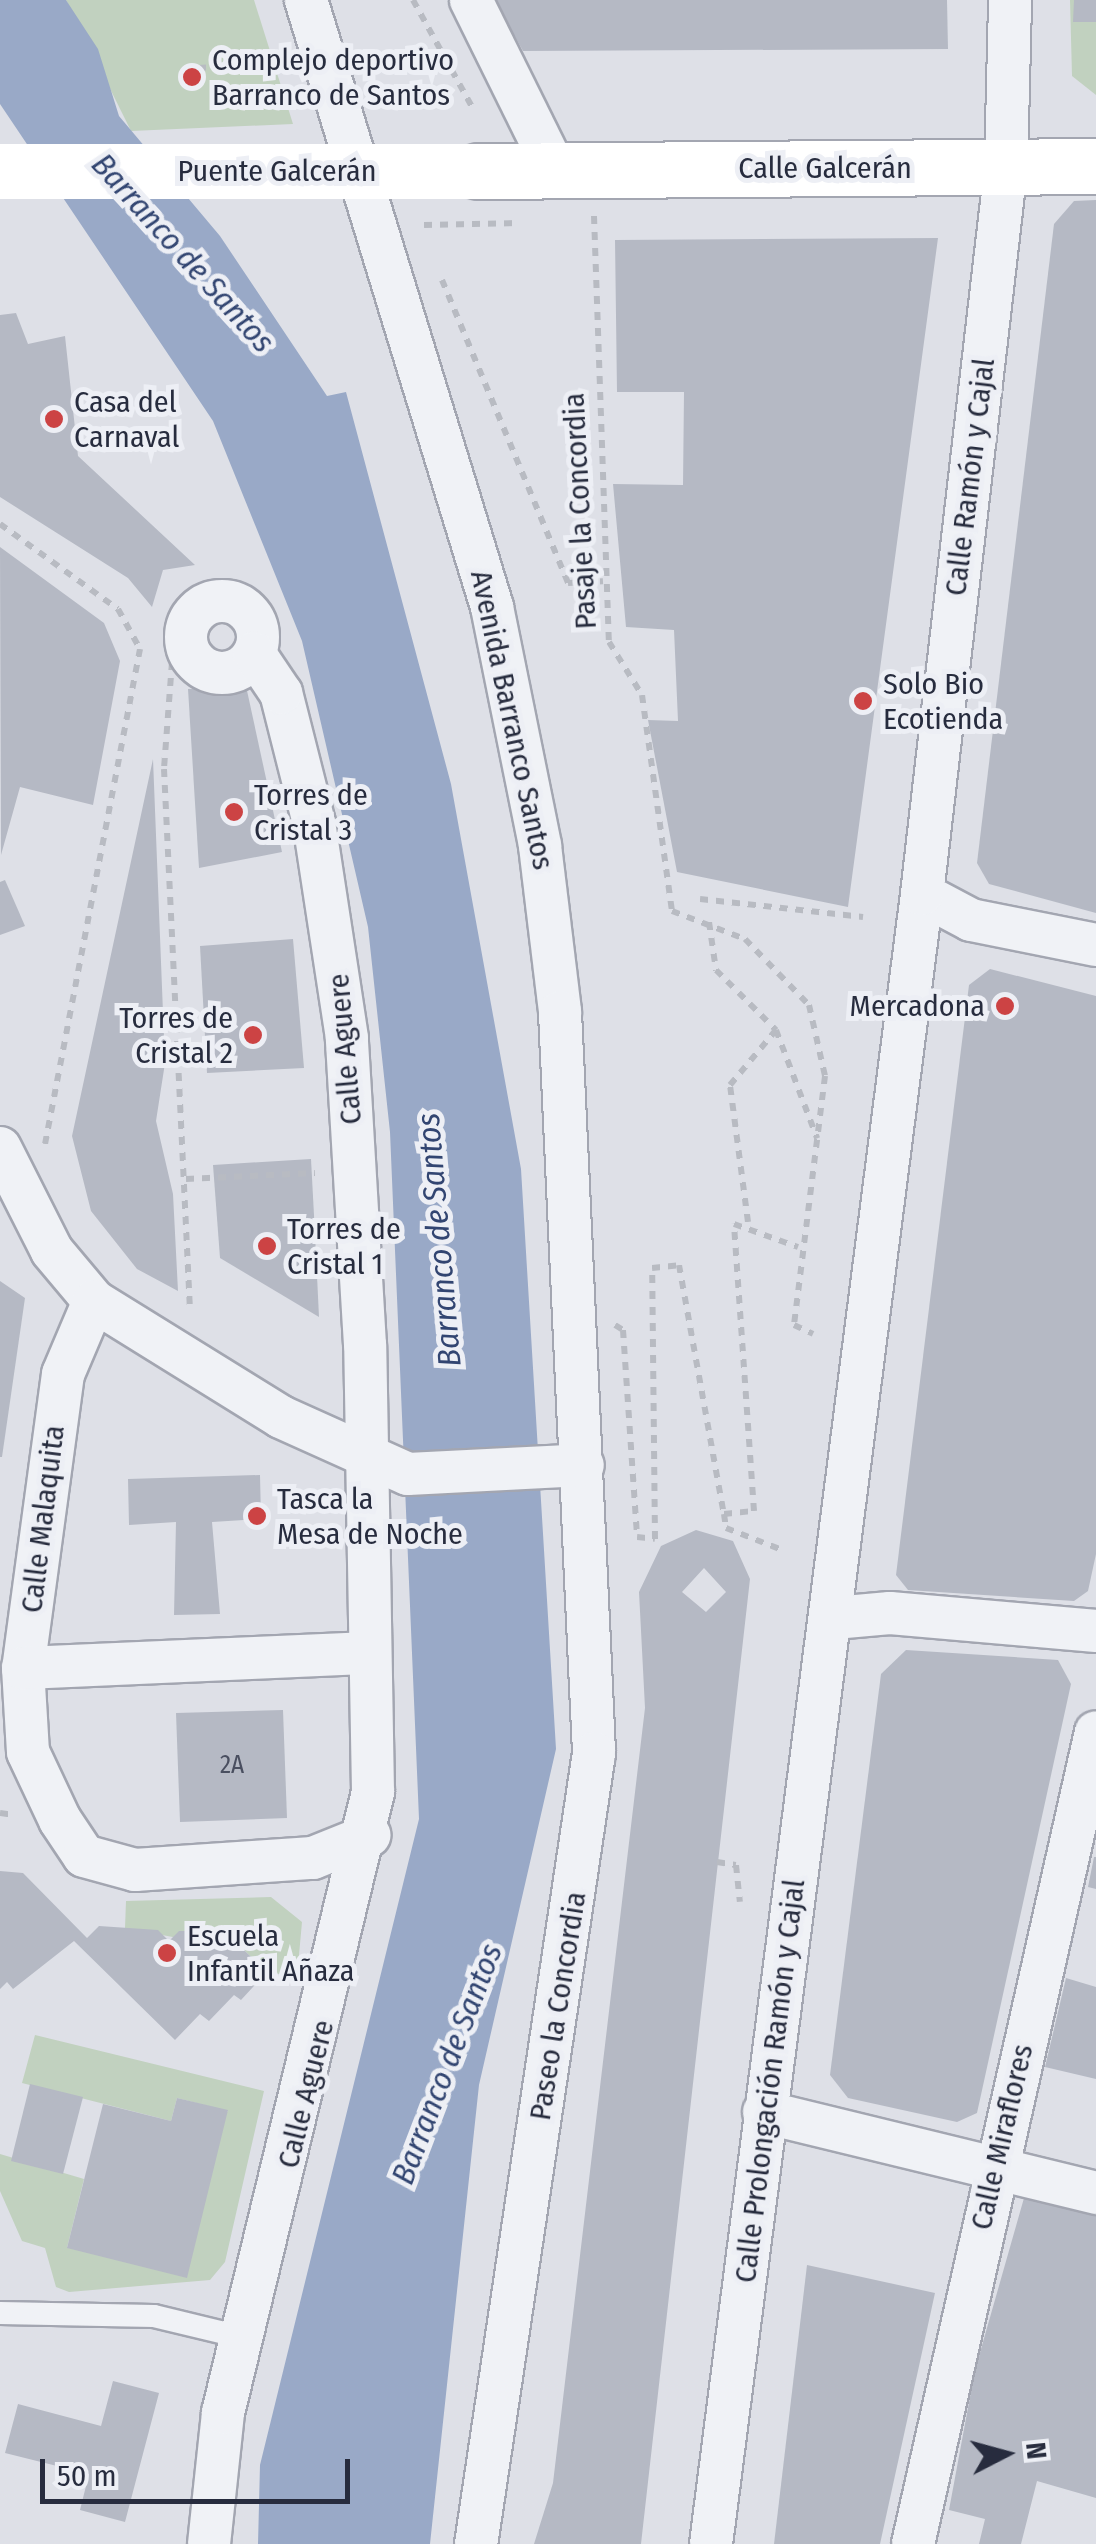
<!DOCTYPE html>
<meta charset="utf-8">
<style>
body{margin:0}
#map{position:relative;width:1096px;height:2544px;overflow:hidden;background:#dee0e7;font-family:"Fira Sans Condensed",sans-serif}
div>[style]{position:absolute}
.green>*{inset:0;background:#c1d1bf}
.water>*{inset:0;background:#99a9c7}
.building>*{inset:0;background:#b5b9c4}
.path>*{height:6px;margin-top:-3px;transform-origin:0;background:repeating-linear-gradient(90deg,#b8bbc2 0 8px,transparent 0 16px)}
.roads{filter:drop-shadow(2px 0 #a3a6b1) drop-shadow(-2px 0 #a3a6b1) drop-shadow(0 2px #a3a6b1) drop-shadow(0 -2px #a3a6b1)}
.service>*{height:22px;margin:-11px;padding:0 11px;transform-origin:11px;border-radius:11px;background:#f0f2f6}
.minor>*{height:42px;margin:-21px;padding:0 21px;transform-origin:21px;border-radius:21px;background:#f0f2f6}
.minor>.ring{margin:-21px;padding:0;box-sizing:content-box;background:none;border:42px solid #f0f2f6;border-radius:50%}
.secondary>*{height:55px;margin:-27.5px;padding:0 27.5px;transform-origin:27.5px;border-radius:27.5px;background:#fff}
.secondary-bridge>*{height:55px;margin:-27.5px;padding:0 27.5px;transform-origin:27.5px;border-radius:27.5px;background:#fff}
.dots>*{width:28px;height:28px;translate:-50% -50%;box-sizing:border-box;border:5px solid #edeff5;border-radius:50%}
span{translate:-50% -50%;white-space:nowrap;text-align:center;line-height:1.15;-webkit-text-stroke:10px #edeff5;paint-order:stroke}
.number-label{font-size:25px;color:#4a4f60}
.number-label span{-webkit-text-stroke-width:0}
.poi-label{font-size:30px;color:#272c3e}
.left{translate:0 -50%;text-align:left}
.right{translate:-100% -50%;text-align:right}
.street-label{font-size:30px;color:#272c3e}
.water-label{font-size:32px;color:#324571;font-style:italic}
.north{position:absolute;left:956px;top:2404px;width:100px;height:100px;-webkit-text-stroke:8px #edeff5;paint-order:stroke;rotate:84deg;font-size:28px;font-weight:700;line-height:40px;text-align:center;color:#272c3e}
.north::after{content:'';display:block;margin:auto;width:35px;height:45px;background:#272c3e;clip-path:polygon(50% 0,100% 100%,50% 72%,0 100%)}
.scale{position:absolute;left:40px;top:2459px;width:310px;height:45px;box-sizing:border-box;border:5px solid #272c3e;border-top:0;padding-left:12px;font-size:30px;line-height:35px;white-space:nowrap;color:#272c3e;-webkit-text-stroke:8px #edeff5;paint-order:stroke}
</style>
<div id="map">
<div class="green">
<div style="clip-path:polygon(66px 0,254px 0,293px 124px,131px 131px)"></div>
<div style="clip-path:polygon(1070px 0,1096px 0,1096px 95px,1072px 76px)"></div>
<div style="clip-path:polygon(271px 1897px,302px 1922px,297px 1977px,267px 1972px,227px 1934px,215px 1945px,125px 1928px,126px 1901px)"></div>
<div style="clip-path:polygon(35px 2035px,264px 2091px,225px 2262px,210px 2280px,69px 2292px,56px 2287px,45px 2248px,22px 2241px,0 2191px,0 2154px,84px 2179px,67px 2248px,228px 2111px,177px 2098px,171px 2121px,22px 2083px)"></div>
</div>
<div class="water">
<div style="clip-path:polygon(0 0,66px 0,98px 49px,119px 116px,220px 236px,327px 396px,346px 392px,451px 784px,521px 1169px,556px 1749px,479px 2085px,430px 2544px,258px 2544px,260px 2465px,419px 1819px,390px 1132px,368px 927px,302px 641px,213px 421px,0 104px)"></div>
</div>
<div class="building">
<div style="clip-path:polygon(495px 0,947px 0,948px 49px,523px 51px)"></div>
<div style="clip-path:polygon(1074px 0,1096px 0,1096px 22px,1073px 22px)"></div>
<div style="clip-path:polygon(1096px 200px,1096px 913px,989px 884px,977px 863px,1054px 224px,1074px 201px)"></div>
<div style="clip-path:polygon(938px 238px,848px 907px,677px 872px,648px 720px,678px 721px,674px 630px,626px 627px,613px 484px,683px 485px,684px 392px,617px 392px,615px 240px)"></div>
<div style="clip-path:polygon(16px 313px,28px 344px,65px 336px,78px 456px,195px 565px,163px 570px,152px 607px,128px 578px,0 497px,0 315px)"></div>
<div style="clip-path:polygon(0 547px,104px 623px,120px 661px,93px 805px,20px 787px,1px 855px)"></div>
<div style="clip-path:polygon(246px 686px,282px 852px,199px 868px,188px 689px)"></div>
<div style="clip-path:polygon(153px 759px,165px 1063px,156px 1121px,173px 1194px,178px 1291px,137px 1269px,91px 1211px,72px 1136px)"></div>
<div style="clip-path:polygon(5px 880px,25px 926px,0 935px,0 882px)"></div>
<div style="clip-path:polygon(293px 939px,304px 1068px,207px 1073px,200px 946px)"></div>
<div style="clip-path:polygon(990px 969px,1096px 996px,1096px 1554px,1088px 1591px,1074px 1601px,908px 1590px,896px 1575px,969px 985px)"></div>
<div style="clip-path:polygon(311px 1159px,315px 1234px,319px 1317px,220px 1258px,213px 1165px)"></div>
<div style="clip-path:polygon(0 1281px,25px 1298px,2px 1457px,0 1457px)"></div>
<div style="clip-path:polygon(260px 1475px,261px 1519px,212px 1522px,220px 1614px,174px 1615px,176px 1522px,129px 1525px,128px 1479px)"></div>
<div style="clip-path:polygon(evenodd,696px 1530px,733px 1541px,750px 1579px,641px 2544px,534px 2544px,553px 2483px,645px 1708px,639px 1592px,661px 1546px,696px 1530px,704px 1568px,726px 1592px,706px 1612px,682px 1592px,704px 1568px)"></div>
<div style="clip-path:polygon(906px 1650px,1058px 1660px,1071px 1684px,977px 2113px,957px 2122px,848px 2098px,830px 2075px,881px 1674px)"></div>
<div style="clip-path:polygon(283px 1710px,287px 1818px,180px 1822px,176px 1713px)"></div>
<div style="clip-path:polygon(1094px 1857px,1096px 1857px,1096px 1889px,1088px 1887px)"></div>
<div style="clip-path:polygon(0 1871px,23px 1873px,87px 1938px,99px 1926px,158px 1930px,169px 1941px,179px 1931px,203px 1931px,215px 1945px,227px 1934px,267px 1972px,241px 2000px,234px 1995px,209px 2021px,200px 2014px,175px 2040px,74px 1941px,13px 1989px,7px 1982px,0 1989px)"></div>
<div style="clip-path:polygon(1066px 1978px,1096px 1987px,1096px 2079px,1045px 2067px)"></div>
<div style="clip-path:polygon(30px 2084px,83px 2097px,63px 2174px,11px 2161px)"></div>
<div style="clip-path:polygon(177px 2098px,228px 2110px,187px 2278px,67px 2248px,103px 2104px,171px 2121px)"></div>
<div style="clip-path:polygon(1024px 2198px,1096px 2214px,1096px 2498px,1037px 2481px,1021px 2544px,979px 2544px,985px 2519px,949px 2510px,975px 2370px)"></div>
<div style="clip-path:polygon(807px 2265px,935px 2293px,880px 2544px,774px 2544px)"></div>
<div style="clip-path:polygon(113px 2381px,159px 2393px,125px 2522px,80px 2510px,89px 2474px,5px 2453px,18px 2404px,101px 2426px)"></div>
</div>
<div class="path">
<div style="left:413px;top:0;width:122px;rotate:61.1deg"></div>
<div style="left:198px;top:68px;width:65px;rotate:-3.5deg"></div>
<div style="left:594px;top:216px;width:426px;rotate:88deg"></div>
<div style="left:609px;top:642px;width:62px;rotate:58.1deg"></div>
<div style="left:642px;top:695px;width:218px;rotate:82.1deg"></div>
<div style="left:672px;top:911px;width:78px;rotate:21deg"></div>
<div style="left:745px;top:939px;width:92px;rotate:45.9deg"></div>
<div style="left:809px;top:1005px;width:73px;rotate:77.3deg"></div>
<div style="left:825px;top:1076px;width:251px;rotate:97.1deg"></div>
<div style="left:794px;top:1325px;width:21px;rotate:25deg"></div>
<div style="left:424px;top:225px;width:94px;rotate:-1.2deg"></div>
<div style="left:442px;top:280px;width:328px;rotate:67.4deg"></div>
<div style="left:568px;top:583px;width:35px;rotate:-3deg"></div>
<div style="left:0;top:524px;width:145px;rotate:35.8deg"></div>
<div style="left:118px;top:609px;width:46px;rotate:61.2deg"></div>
<div style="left:140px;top:649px;width:504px;rotate:100.86deg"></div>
<div style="left:172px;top:662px;width:107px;rotate:94.3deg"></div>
<div style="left:164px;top:769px;width:542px;rotate:87.25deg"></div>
<div style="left:700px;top:899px;width:164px;rotate:6.3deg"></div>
<div style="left:709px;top:922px;width:49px;rotate:81.7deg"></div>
<div style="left:716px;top:970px;width:85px;rotate:45deg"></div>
<div style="left:776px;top:1030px;width:116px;rotate:69.2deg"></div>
<div style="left:186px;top:1179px;width:129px;rotate:-2.7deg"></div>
<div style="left:748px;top:1222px;width:138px;rotate:-97.5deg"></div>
<div style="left:730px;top:1085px;width:72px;rotate:-50.1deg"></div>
<div style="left:615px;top:1325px;width:9px;rotate:32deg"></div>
<div style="left:623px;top:1330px;width:207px;rotate:86.1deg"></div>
<div style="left:637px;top:1537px;width:18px;rotate:6deg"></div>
<div style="left:655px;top:1539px;width:271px;rotate:-90.6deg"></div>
<div style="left:652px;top:1268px;width:27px;rotate:-6deg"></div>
<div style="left:679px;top:1265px;width:253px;rotate:79.8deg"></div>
<div style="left:724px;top:1514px;width:30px;rotate:-6deg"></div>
<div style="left:754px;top:1511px;width:288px;rotate:-94deg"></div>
<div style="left:734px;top:1224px;width:68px;rotate:19.8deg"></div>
<div style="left:724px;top:1514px;width:14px;rotate:82deg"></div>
<div style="left:726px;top:1528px;width:60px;rotate:21.4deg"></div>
<div style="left:0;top:1813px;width:14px;rotate:8deg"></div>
<div style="left:717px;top:1862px;width:19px;rotate:9deg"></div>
<div style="left:736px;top:1865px;width:37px;rotate:84deg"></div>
</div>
<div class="roads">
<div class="service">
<div style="left:0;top:2313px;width:154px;rotate:1.1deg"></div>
<div style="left:154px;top:2316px;width:89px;rotate:13.6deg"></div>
</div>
<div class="minor">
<div style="left:306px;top:0;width:635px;rotate:72.96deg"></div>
<div style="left:492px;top:607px;width:244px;rotate:78.6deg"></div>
<div style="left:540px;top:846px;width:167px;rotate:83.1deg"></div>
<div style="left:560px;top:1012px;width:742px;rotate:87.37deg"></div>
<div style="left:594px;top:1753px;width:800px;rotate:98.48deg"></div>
<div style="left:471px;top:0;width:190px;rotate:63.7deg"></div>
<div class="ring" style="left:186px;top:601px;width:30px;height:30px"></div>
<div style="left:922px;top:894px;width:55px;rotate:28deg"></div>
<div style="left:971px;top:920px;width:127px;rotate:11.3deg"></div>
<div style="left:0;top:1148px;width:115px;rotate:63.2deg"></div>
<div style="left:52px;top:1251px;width:65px;rotate:50deg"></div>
<div style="left:94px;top:1301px;width:220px;rotate:31.8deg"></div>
<div style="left:281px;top:1417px;width:139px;rotate:24.2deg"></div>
<div style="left:408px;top:1474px;width:175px;rotate:-2.9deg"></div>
<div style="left:94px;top:1301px;width:79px;rotate:113deg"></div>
<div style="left:63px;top:1374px;width:297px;rotate:97.7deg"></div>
<div style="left:23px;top:1668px;width:84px;rotate:86.6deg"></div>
<div style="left:28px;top:1752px;width:75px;rotate:64.8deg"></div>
<div style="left:60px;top:1820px;width:43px;rotate:56.3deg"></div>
<div style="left:84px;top:1856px;width:53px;rotate:15.4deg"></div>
<div style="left:135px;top:1870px;width:178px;rotate:-3.9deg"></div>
<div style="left:313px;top:1858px;width:61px;rotate:-22deg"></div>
<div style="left:834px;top:1618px;width:56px;rotate:-5.1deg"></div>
<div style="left:890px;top:1613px;width:207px;rotate:5deg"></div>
<div style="left:23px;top:1668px;width:343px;rotate:-2.5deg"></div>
<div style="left:764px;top:2112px;width:342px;rotate:13.7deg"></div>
<div style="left:209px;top:2544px;width:132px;rotate:-83.9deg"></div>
<div style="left:223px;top:2413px;width:639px;rotate:-76.42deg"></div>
<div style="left:373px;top:1792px;width:447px;rotate:-91deg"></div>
<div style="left:365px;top:1345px;width:308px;rotate:-93.4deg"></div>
<div style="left:347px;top:1038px;width:218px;rotate:-98.7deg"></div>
<div style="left:314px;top:823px;width:134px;rotate:-104.2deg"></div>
<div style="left:281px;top:693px;width:48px;rotate:-124deg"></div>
<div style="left:711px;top:2544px;width:1663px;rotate:-82.71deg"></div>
<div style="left:922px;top:894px;width:732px;rotate:-83.41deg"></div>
<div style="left:1006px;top:167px;width:167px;rotate:-88.6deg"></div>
<div style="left:913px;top:2544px;width:832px;rotate:-77.3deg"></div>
</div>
<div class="secondary">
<div style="left:479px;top:171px;width:617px;rotate:-0.46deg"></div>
</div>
</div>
<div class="secondary-bridge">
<div style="left:0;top:171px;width:479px"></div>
</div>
<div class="dots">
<div style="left:192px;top:77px;background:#cc4344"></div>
<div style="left:54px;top:419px;background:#cc4344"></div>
<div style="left:863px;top:701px;background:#cc4344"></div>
<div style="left:234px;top:812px;background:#cc4344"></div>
<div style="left:1005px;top:1006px;background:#cc4344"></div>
<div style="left:253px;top:1035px;background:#cc4344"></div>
<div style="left:267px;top:1246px;background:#cc4344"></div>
<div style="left:257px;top:1516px;background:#cc4344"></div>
<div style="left:167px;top:1953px;background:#cc4344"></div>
</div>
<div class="number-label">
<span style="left:232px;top:1765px">2A</span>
</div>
<div class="poi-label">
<span class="left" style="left:212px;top:77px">Complejo deportivo<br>Barranco de Santos</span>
<span class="left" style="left:74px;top:419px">Casa del<br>Carnaval</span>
<span class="left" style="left:883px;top:701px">Solo Bio<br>Ecotienda</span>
<span class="left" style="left:254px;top:812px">Torres de<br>Cristal 3</span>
<span class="right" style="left:985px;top:1006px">Mercadona</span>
<span class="right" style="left:233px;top:1035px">Torres de<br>Cristal 2</span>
<span class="left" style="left:287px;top:1246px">Torres de<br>Cristal 1</span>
<span class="left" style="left:277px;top:1516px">Tasca la<br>Mesa de Noche</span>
<span class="left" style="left:187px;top:1953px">Escuela<br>Infantil Añaza</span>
</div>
<div class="street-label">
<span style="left:825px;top:168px">Calle Galcerán</span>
<span style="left:277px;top:171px">Puente Galcerán</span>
<span style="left:970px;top:477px;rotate:-83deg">Calle Ramón y Cajal</span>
<span style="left:580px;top:511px;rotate:-93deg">Pasaje la Concordia</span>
<span style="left:512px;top:720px;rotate:78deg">Avenida Barranco Santos</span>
<span style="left:345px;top:1049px;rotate:-95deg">Calle Aguere</span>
<span style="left:43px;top:1519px;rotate:-83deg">Calle Malaquita</span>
<span style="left:558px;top:2006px;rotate:-81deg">Paseo la Concordia</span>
<span style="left:770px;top:2081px;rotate:-83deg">Calle Prolongación Ramón y Cajal</span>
<span style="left:306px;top:2094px;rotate:-76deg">Calle Aguere</span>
<span style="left:1002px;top:2137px;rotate:-77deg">Calle Miraflores</span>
</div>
<div class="water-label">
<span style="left:183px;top:253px;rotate:48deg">Barranco de Santos</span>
<span style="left:439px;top:1240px;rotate:-95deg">Barranco de Santos</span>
<span style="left:447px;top:2064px;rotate:-69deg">Barranco de Santos</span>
</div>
<div class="north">N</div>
<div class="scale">50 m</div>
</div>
